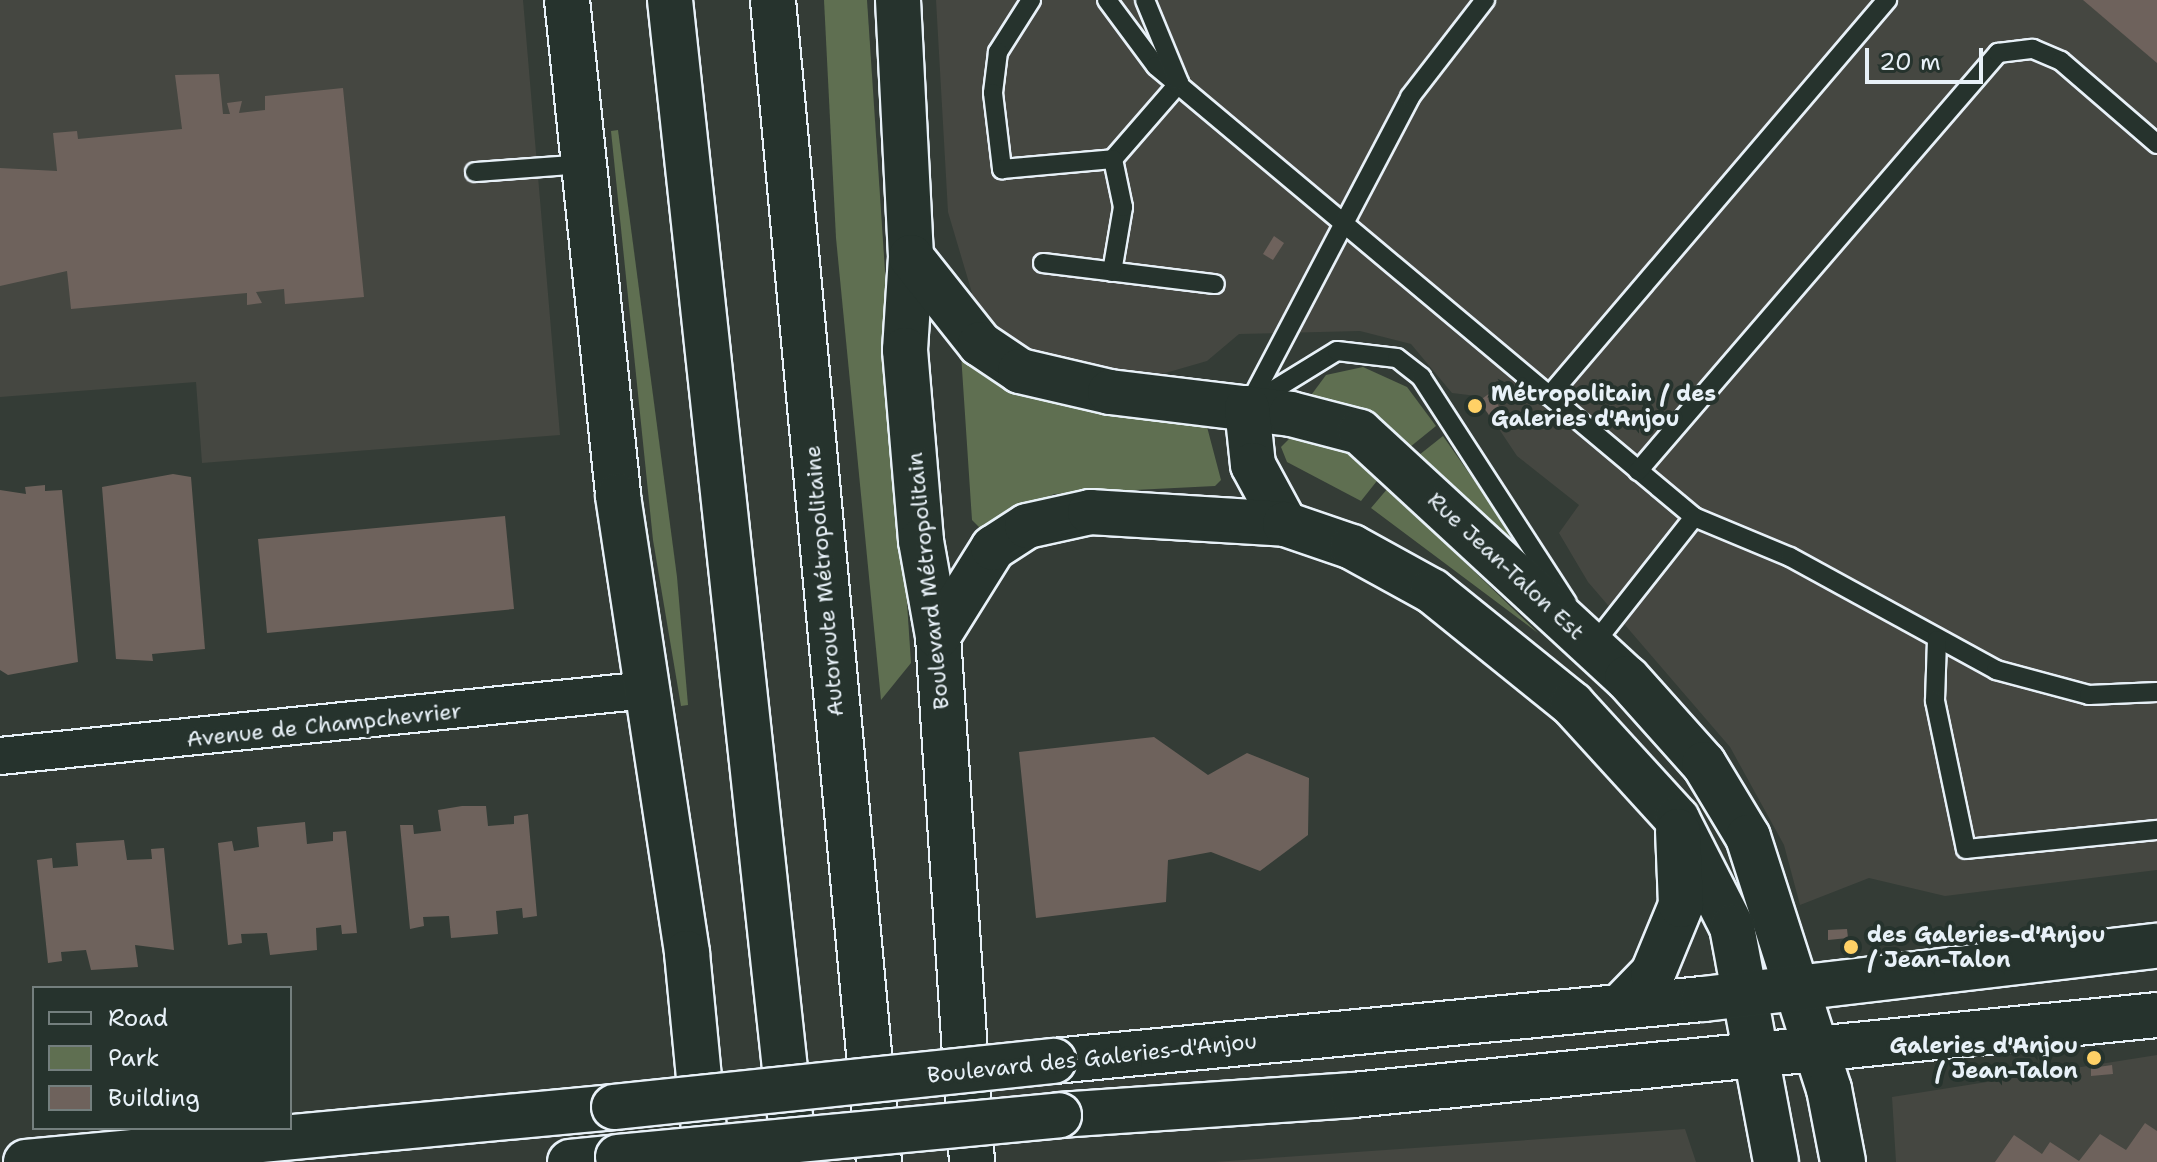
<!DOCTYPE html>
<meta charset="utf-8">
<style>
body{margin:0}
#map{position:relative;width:2157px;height:1162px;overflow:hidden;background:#343c36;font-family:"Shantell Sans",sans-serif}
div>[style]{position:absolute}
.built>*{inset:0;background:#454741}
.green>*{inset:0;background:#5f6f51}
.building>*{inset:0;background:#6e625c}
.roads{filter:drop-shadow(2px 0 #e8f1f8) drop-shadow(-2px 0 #e8f1f8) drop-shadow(0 2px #e8f1f8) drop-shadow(0 -2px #e8f1f8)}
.lane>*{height:18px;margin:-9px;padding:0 9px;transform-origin:9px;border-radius:9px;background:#26332d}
.street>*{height:36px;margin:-18px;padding:0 18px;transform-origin:18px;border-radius:18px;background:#26332d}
.secondary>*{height:44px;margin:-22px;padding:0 22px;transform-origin:22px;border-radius:22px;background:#26332d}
.highway>*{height:44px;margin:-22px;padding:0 22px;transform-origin:22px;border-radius:22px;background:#26332d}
.bridges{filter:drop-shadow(2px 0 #e8f1f8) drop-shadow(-2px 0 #e8f1f8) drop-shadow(0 2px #e8f1f8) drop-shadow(0 -2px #e8f1f8)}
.secondary-bridge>*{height:44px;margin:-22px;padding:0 22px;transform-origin:22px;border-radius:22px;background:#26332d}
.dots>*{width:22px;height:22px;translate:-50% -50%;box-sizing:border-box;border:4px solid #26332d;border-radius:50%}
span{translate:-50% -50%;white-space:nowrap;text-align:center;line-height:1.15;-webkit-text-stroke:8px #26332d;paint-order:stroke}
.poi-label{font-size:22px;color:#e8f1f8;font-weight:700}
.left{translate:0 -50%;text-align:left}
.right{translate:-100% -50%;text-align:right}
.street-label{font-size:22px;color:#e8f1f8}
.legend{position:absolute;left:32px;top:986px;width:260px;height:144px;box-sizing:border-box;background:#26332d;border:2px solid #747f7e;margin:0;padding:10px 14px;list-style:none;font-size:24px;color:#e8f1f8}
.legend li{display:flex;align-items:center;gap:16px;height:40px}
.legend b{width:40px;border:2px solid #747f7e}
.scale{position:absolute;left:1865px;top:48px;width:118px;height:36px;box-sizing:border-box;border:4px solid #e8f1f8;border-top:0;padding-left:10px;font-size:24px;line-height:28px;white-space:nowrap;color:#e8f1f8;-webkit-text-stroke:6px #26332d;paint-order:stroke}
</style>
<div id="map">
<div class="built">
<div style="clip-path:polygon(0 0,523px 0,560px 435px,202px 463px,196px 382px,0 397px)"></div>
<div style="clip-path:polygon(936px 0,2157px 0,2157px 870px,1945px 896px,1869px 878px,1800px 905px,1784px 845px,1730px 747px,1588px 582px,1559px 533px,1579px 505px,1517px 456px,1477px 396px,1452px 393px,1411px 344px,1360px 331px,1239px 334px,1207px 361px,1155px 376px,1079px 374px,1008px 342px,967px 298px,972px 293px,948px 212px)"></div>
<div style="clip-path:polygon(2157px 1055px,2157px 1162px,1896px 1162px,1892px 1097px)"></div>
<div style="clip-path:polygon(1685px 1129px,1696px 1162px,1214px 1162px)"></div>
</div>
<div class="green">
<div style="clip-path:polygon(824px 0,867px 0,911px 663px,881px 700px,836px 238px)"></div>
<div style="clip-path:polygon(618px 130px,677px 577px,688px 705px,681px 706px,653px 540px,611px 131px)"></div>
<div style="clip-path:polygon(961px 354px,1206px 423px,1221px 480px,1215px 486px,1054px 494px,981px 529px,972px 520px)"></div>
<div style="clip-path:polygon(1363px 367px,1407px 387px,1436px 426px,1405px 451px,1309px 398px,1326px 375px)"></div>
<div style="clip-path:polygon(1293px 435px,1329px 436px,1384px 472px,1361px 501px,1287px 462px,1281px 447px)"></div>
<div style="clip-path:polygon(1443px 436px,1518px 543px,1516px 548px,1414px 459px)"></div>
<div style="clip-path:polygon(1394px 481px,1452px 550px,1538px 633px,1371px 508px)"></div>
</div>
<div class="building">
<div style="clip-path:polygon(2083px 0,2157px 0,2157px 63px)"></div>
<div style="clip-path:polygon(219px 74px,223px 114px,230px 114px,227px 103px,242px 101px,239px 113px,265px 110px,265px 96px,343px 88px,364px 297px,285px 304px,284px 289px,256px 292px,262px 303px,247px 305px,247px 293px,71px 309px,67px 271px,0 286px,0 168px,57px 171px,53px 133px,77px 131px,78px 139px,182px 129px,175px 75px)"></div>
<div style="clip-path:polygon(1274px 236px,1284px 243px,1273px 260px,1263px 254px)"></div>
<div style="clip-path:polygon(1490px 393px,1502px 411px,1491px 418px,1479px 401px)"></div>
<div style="clip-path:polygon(173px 474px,191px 477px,205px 649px,152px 654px,153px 661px,116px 659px,102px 487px)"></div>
<div style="clip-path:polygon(45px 485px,45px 491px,62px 490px,78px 662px,8px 675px,0 670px,0 490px,26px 494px,25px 487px)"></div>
<div style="clip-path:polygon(505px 516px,514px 609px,267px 633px,258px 539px)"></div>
<div style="clip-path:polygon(1154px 737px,1208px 775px,1247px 753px,1309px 778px,1308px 835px,1260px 871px,1211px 852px,1168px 860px,1166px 902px,1036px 918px,1019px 752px)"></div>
<div style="clip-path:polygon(462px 806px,486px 806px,488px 826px,514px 824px,514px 816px,528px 814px,537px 916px,523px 918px,522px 908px,496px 911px,498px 934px,451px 938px,449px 916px,423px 917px,424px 926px,410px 929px,400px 825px,413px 825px,414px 834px,441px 831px,438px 810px)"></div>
<div style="clip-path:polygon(305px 822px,307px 844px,333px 841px,333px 832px,346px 831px,357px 933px,342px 934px,341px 925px,316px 928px,317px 950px,270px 955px,267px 933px,241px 934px,242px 943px,228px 945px,218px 843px,232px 841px,234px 851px,259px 847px,257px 827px)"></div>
<div style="clip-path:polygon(124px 840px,127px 860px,152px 859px,151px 849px,164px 848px,174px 950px,135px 945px,138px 967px,91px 970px,86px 950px,61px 952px,62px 961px,48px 963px,37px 860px,52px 858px,53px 868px,78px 866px,76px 843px)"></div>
<div style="clip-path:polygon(1847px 929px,1848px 938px,1828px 940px,1828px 930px)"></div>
<div style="clip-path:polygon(2112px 1065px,2113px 1074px,2091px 1076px,2091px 1068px)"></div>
<div style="clip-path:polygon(2145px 1123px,2157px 1131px,2157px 1162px,1995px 1162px,2014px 1135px,2042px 1154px,2050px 1142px,2079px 1161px,2100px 1134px,2126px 1150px)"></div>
</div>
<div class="roads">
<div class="lane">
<div style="left:1031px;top:0;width:62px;rotate:122.4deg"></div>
<div style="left:998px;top:52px;width:41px;rotate:97deg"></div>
<div style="left:993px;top:93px;width:77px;rotate:83.2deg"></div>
<div style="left:1002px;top:169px;width:111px;rotate:-5.1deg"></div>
<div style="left:1113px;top:159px;width:101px;rotate:-49deg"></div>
<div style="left:1107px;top:0;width:82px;rotate:53.4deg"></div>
<div style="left:1156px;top:66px;width:702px;rotate:39.97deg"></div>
<div style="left:1694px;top:517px;width:104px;rotate:22.6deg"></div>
<div style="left:1790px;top:557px;width:235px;rotate:28.7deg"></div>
<div style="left:1996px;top:670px;width:96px;rotate:15deg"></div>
<div style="left:2089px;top:695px;width:68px;rotate:-2.5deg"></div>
<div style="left:1145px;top:0;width:87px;rotate:67.6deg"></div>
<div style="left:475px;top:172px;width:109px;rotate:-4.2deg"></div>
<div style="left:1043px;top:263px;width:173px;rotate:7deg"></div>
<div style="left:1112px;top:272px;width:66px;rotate:-80.4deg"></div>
<div style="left:1123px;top:207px;width:49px;rotate:-101.8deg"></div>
<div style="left:1549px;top:396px;width:521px;rotate:-49.52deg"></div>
<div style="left:1254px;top:402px;width:97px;rotate:-31.6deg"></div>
<div style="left:1337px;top:351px;width:60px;rotate:6.7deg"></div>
<div style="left:1397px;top:358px;width:31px;rotate:38deg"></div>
<div style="left:1421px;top:377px;width:269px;rotate:57.1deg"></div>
<div style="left:1247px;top:408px;width:351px;rotate:-62.3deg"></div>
<div style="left:1410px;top:97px;width:123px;rotate:-52.3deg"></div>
<div style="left:1638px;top:471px;width:552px;rotate:-49.26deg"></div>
<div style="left:1998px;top:53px;width:35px;rotate:-7deg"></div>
<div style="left:2033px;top:49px;width:30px;rotate:23deg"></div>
<div style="left:2061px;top:61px;width:127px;rotate:40.8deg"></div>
<div style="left:1937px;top:640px;width:61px;rotate:91.9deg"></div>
<div style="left:1935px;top:701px;width:151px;rotate:78.2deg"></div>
<div style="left:1966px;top:849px;width:192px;rotate:-5.7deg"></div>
<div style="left:1593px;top:645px;width:163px;rotate:-51.7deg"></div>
</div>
<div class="street">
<div style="left:0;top:756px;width:650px;rotate:-5.82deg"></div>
</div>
<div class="secondary">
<div style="left:567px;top:0;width:499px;rotate:84.1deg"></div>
<div style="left:618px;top:496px;width:462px;rotate:81.4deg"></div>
<div style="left:687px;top:953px;width:210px;rotate:84.5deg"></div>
<div style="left:898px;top:0;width:257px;rotate:87.1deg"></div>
<div style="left:911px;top:257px;width:93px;rotate:93.7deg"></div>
<div style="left:905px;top:350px;width:192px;rotate:85.2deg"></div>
<div style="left:921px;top:541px;width:97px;rotate:79.9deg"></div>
<div style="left:938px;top:636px;width:527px;rotate:86.3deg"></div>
<div style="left:911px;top:257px;width:111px;rotate:51.6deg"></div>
<div style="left:980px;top:344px;width:48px;rotate:34deg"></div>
<div style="left:1020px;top:371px;width:92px;rotate:13.1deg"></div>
<div style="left:1110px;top:392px;width:182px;rotate:6.9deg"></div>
<div style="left:1291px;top:414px;width:71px;rotate:14.6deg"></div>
<div style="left:1360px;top:432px;width:363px;rotate:42.7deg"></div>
<div style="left:1627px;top:678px;width:115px;rotate:48.2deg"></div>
<div style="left:1704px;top:764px;width:85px;rotate:58.9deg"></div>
<div style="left:1748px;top:837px;width:265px;rotate:72.2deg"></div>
<div style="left:1829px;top:1089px;width:74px;rotate:79.1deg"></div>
<div style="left:1247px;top:408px;width:57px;rotate:84deg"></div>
<div style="left:1253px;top:465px;width:67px;rotate:61.5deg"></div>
<div style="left:938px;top:636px;width:104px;rotate:-58deg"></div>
<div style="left:993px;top:548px;width:40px;rotate:-32.9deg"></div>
<div style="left:1027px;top:526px;width:65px;rotate:-12.5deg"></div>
<div style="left:1090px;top:512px;width:195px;rotate:3.5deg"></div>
<div style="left:1285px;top:524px;width:71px;rotate:18.9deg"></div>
<div style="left:1352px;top:547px;width:91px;rotate:28.8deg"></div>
<div style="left:1432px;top:591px;width:180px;rotate:38.9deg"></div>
<div style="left:1572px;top:704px;width:156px;rotate:47.6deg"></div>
<div style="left:1677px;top:819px;width:121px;rotate:63deg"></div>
<div style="left:1732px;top:927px;width:239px;rotate:79.4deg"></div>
<div style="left:1621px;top:1006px;width:46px;rotate:-45.9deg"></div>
<div style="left:1653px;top:973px;width:74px;rotate:-67.6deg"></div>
<div style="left:1681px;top:905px;width:74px;rotate:-92.3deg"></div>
<div style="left:1054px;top:1061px;width:652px;rotate:-5.46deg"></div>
<div style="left:1703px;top:999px;width:457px;rotate:-6.7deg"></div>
<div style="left:1059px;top:1115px;width:295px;rotate:-3.9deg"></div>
<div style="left:1353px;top:1095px;width:808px;rotate:-5.68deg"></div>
<div style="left:26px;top:1162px;width:591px;rotate:-5.34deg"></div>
<div style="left:570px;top:1162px;width:48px;rotate:-5.9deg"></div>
</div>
<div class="highway">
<div style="left:670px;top:0;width:1169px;rotate:83.86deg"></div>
<div style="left:773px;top:0;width:1167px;rotate:84.79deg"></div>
</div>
</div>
<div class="bridges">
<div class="secondary-bridge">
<div style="left:614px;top:1107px;width:442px;rotate:-6deg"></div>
<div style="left:618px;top:1157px;width:443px;rotate:-5.4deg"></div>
</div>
</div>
<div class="dots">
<div style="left:1475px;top:406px;background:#ffd166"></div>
<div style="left:1851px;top:947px;background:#ffd166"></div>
<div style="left:2094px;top:1058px;background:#ffd166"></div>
</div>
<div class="poi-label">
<span class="left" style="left:1491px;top:406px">Métropolitain / des<br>Galeries d'Anjou</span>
<span class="left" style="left:1867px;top:947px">des Galeries-d'Anjou<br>/ Jean-Talon</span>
<span class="right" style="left:2078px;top:1058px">Galeries d'Anjou<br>/ Jean-Talon</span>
</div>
<div class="street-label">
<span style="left:1506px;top:566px;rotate:43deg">Rue Jean-Talon Est</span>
<span style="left:824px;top:581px;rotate:-95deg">Autoroute Métropolitaine</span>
<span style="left:928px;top:581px;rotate:-96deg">Boulevard Métropolitain</span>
<span style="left:324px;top:725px;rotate:-6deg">Avenue de Champchevrier</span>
<span style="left:1092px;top:1058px;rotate:-6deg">Boulevard des Galeries-d'Anjou</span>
</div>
<ul class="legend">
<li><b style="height:10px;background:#26332d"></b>Road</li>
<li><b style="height:22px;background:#5f6f51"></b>Park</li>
<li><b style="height:22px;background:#6e625c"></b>Building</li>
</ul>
<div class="scale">20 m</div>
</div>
